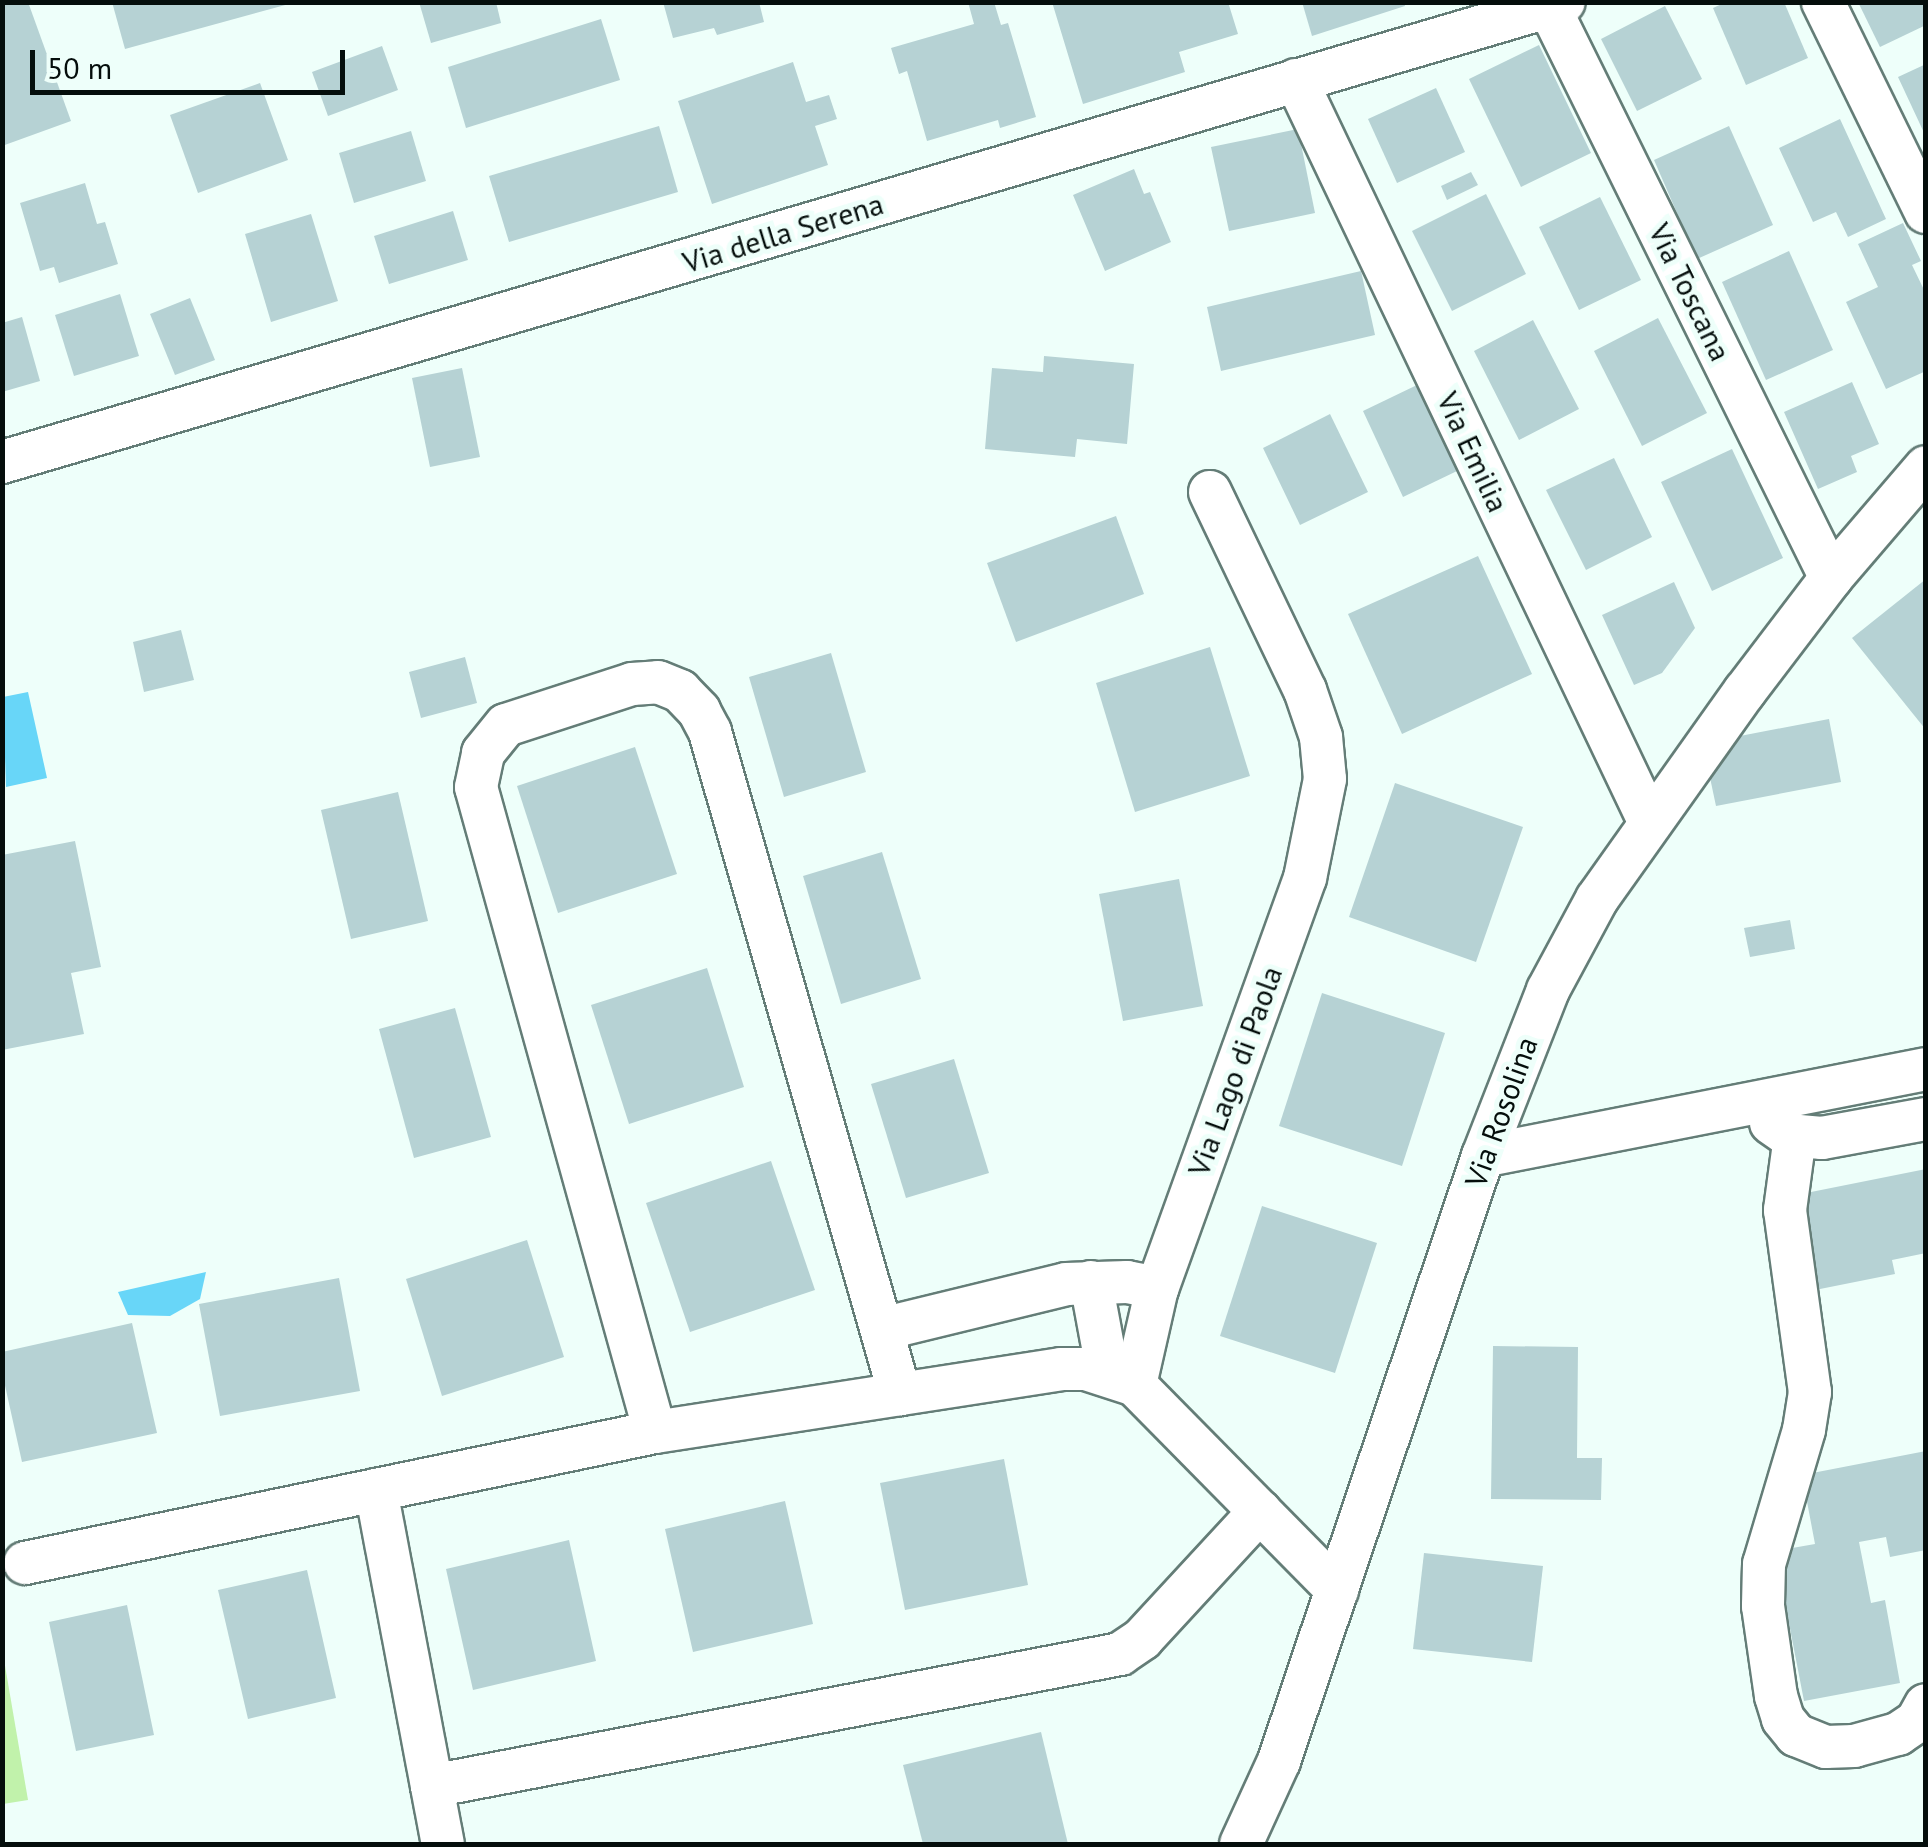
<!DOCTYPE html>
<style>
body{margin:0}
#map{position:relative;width:1928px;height:1847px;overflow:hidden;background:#eefffa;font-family:"PT Sans",sans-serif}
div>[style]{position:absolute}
.green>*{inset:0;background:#c1f2ab}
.water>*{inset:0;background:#68d6f8}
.building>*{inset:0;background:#b6d2d4}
.roads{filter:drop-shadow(2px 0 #647d77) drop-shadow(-2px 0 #647d77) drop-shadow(0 2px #647d77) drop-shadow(0 -2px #647d77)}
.minor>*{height:42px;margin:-21px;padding:0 21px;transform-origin:21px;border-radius:21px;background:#fff}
span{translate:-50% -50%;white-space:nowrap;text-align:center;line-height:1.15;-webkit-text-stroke:10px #eefffa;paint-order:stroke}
.street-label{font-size:30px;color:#050e0c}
.frame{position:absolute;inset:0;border:5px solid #050e0c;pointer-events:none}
.scale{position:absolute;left:30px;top:50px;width:315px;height:45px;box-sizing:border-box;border:5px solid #050e0c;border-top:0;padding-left:12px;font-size:30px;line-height:35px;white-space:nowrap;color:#050e0c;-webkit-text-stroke:8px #eefffa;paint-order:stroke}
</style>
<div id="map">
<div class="green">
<div style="clip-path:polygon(2px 1648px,28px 1800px,3px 1804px,2px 1804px)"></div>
</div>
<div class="water">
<div style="clip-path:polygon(28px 692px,47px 778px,6px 787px,3px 697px)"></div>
<div style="clip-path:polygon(206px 1272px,200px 1299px,170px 1316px,128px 1315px,118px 1292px)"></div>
</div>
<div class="building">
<div style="clip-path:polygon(2px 2px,28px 2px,71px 121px,2px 146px)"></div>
<div style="clip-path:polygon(112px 2px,289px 2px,289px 4px,125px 49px)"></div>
<div style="clip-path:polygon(419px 2px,496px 2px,501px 23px,431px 43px)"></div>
<div style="clip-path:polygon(663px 2px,759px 2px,764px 22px,717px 35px,714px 28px,673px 38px)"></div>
<div style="clip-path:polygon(968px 2px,994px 2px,1001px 25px,1008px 23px,1036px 117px,1000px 128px,998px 120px,927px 141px,907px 71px,899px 74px,891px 48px,974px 24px)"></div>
<div style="clip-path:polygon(1052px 2px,1228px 2px,1238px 34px,1179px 52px,1185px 72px,1083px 104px)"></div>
<div style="clip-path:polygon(1302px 2px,1404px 2px,1405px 6px,1312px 36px)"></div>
<div style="clip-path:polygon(1726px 2px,1784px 2px,1808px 58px,1746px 85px,1713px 8px)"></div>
<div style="clip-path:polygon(1858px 2px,1926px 2px,1926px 25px,1880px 47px)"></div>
<div style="clip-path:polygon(1665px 6px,1702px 79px,1637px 111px,1601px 39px)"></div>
<div style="clip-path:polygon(601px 19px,620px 80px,466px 128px,448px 67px)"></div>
<div style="clip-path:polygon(1539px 45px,1591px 153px,1521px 187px,1469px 79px)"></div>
<div style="clip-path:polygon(382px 46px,398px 90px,328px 116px,312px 72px)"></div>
<div style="clip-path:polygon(793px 62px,806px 102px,829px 95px,837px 119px,815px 126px,828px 165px,712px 204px,678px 101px)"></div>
<div style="clip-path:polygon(1926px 64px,1926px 137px,1898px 77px)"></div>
<div style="clip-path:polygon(260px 83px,288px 160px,198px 193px,170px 115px)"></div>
<div style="clip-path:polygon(1436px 88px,1465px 152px,1397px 183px,1368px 119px)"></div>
<div style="clip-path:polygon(1840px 119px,1886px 219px,1848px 237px,1836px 212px,1813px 222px,1779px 148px)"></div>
<div style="clip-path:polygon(659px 126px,678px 192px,509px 242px,489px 176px)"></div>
<div style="clip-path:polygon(1729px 126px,1773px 225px,1697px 259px,1654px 160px)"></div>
<div style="clip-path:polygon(1298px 129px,1315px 213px,1229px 231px,1211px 147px)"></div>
<div style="clip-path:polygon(411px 131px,426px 181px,354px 203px,339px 153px)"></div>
<div style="clip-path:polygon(1134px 169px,1144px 194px,1150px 192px,1171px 242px,1105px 271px,1073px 195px)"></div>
<div style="clip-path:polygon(1471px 172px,1478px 185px,1447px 200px,1441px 186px)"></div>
<div style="clip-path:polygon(85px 183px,97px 224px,105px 222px,118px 264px,59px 283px,54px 267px,40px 271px,20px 203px)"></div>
<div style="clip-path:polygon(1486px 194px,1526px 274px,1452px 311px,1412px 231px)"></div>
<div style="clip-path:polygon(1600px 197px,1641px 280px,1579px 310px,1539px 227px)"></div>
<div style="clip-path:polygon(453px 211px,468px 260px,389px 284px,374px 236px)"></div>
<div style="clip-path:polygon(311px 214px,338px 301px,271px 322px,245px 234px)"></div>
<div style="clip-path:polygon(1903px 223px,1921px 261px,1912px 265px,1926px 294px,1926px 371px,1886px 389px,1846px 302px,1878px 287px,1858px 244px)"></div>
<div style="clip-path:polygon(1789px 251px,1833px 350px,1766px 380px,1722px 282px)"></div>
<div style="clip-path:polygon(1361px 271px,1375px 335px,1221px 371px,1207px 307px)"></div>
<div style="clip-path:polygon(120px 294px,139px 356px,74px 376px,55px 315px)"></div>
<div style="clip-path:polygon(190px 298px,215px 360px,175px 375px,150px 314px)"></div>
<div style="clip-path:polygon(22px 317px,40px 381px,2px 392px,2px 323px)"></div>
<div style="clip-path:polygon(1658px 318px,1707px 413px,1642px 446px,1594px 351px)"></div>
<div style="clip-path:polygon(1533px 320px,1579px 409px,1519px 440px,1474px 351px)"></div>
<div style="clip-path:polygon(1044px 356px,1134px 364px,1127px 444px,1077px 439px,1075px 457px,985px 449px,992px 368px,1043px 372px)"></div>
<div style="clip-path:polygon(462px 368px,480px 457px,430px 467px,412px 378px)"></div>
<div style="clip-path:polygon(1852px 382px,1879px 444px,1851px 456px,1857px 472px,1818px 489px,1784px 412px)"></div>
<div style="clip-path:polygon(1417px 385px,1457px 471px,1403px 497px,1363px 411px)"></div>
<div style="clip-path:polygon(1330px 414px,1368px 492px,1300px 525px,1263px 448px)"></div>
<div style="clip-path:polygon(1732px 449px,1783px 558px,1712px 591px,1661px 482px)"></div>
<div style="clip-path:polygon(1614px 458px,1652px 537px,1586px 570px,1546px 490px)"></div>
<div style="clip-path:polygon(1116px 516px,1144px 594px,1016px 642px,987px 563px)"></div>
<div style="clip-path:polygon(1478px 556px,1532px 674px,1402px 734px,1348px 614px)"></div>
<div style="clip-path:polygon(1926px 579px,1926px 730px,1852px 638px)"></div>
<div style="clip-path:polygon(1674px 582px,1695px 628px,1662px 673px,1634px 685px,1602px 615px)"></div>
<div style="clip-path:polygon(181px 630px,194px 680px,144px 692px,133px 642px)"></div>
<div style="clip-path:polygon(1210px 647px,1250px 776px,1135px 812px,1096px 683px)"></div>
<div style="clip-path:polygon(831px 653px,866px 772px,784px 797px,749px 677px)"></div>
<div style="clip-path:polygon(465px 657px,477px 703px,421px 718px,409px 672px)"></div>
<div style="clip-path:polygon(1829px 719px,1841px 782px,1716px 806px,1709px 773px,1740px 736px)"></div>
<div style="clip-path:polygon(635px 747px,677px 874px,558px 913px,517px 786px)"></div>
<div style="clip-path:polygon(1395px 783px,1523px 827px,1476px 962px,1349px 917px)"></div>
<div style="clip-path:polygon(398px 792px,428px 921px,351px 939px,321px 810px)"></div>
<div style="clip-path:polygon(75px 841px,101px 967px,71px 973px,84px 1034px,2px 1050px,2px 855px)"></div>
<div style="clip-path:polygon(882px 852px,921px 979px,841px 1004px,803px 876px)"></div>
<div style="clip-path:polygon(1179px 879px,1203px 1006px,1123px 1021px,1099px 894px)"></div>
<div style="clip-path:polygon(1790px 920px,1795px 949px,1750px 957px,1744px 928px)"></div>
<div style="clip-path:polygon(707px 968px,744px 1087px,629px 1124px,591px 1005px)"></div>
<div style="clip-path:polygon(1322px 993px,1445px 1033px,1402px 1166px,1279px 1126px)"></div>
<div style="clip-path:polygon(455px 1008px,491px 1137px,414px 1158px,379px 1029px)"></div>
<div style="clip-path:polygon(954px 1059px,989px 1173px,906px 1198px,871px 1084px)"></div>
<div style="clip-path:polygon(771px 1161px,815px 1290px,690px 1332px,646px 1203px)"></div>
<div style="clip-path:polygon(1926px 1169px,1926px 1253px,1892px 1260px,1895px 1274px,1815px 1290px,1796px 1195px)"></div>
<div style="clip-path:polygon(1262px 1206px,1377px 1243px,1335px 1373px,1220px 1336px)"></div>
<div style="clip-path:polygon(527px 1240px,564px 1357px,442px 1396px,406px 1279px)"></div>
<div style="clip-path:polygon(339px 1278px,360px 1391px,220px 1416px,199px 1304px)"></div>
<div style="clip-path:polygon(132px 1323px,157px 1433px,22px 1462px,2px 1372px,2px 1352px)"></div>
<div style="clip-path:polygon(1493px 1346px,1578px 1347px,1577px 1458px,1602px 1458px,1601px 1500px,1491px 1499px)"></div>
<div style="clip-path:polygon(1926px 1451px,1926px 1550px,1890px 1557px,1886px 1537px,1859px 1542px,1871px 1603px,1885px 1600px,1900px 1683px,1804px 1701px,1775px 1551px,1815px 1544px,1802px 1475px)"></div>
<div style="clip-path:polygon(1004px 1459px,1028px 1585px,905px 1610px,880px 1483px)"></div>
<div style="clip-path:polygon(785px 1501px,813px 1624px,693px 1652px,665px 1529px)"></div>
<div style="clip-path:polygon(569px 1540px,596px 1661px,473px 1690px,446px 1569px)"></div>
<div style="clip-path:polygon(1424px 1553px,1543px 1566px,1532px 1662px,1413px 1649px)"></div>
<div style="clip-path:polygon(307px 1570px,336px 1698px,248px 1719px,218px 1590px)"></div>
<div style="clip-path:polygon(127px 1605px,154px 1735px,76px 1751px,49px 1622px)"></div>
<div style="clip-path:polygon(1041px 1732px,1068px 1844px,923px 1844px,903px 1765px)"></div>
</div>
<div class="roads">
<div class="minor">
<div style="left:1823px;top:2px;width:234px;rotate:63.9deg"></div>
<div style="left:1549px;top:7px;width:637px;rotate:63.72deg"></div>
<div style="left:1296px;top:80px;width:823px;rotate:64.52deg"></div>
<div style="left:2px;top:462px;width:1628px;rotate:-16.41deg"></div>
<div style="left:1210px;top:492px;width:220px;rotate:64.4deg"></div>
<div style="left:1305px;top:690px;width:50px;rotate:71.2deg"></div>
<div style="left:1321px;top:737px;width:42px;rotate:84.6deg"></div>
<div style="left:1325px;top:779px;width:101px;rotate:101.4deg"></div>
<div style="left:1305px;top:878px;width:436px;rotate:109.8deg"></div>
<div style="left:1157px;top:1288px;width:99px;rotate:102.8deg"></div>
<div style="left:1135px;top:1385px;width:288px;rotate:45.4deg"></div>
<div style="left:1771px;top:1123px;width:21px;rotate:35deg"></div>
<div style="left:1788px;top:1135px;width:34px;rotate:5deg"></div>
<div style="left:1822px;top:1138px;width:106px;rotate:-10.4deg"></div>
<div style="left:1795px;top:1136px;width:75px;rotate:97.7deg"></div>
<div style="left:1785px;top:1210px;width:184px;rotate:82.2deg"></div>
<div style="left:1810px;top:1392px;width:38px;rotate:99deg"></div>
<div style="left:1804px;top:1430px;width:140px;rotate:106.6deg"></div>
<div style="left:1764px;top:1564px;width:42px;rotate:91.4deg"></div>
<div style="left:1763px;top:1606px;width:91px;rotate:81.8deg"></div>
<div style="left:1776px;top:1696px;width:24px;rotate:73deg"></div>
<div style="left:1783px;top:1719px;width:21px;rotate:51deg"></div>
<div style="left:1796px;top:1735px;width:32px;rotate:22deg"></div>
<div style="left:1826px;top:1747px;width:28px;rotate:-2deg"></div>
<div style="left:1854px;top:1746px;width:46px;rotate:-15.3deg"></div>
<div style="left:1898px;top:1734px;width:23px;rotate:-34deg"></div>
<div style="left:1917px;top:1721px;width:18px;rotate:-61deg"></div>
<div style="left:1483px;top:1156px;width:451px;rotate:-11.1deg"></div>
<div style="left:1091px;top:1282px;width:94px;rotate:79.5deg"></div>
<div style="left:882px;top:1329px;width:189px;rotate:-13.7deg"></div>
<div style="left:1066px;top:1284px;width:61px;rotate:-1.9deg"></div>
<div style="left:1127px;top:1282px;width:31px;rotate:11deg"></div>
<div style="left:655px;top:1432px;width:669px;rotate:-105.51deg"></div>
<div style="left:476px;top:787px;width:35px;rotate:-78deg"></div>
<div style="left:483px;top:753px;width:36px;rotate:-51deg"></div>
<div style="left:506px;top:725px;width:133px;rotate:-18deg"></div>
<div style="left:632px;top:684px;width:26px;rotate:-4deg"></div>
<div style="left:658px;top:682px;width:24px;rotate:22deg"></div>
<div style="left:680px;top:691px;width:28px;rotate:46deg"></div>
<div style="left:699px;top:711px;width:24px;rotate:62deg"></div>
<div style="left:710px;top:732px;width:689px;rotate:73.99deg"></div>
<div style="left:376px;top:1490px;width:360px;rotate:79.3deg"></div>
<div style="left:25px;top:1563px;width:643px;rotate:-11.75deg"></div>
<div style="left:655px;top:1432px;width:411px;rotate:-8.8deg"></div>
<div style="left:1061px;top:1369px;width:25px"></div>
<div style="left:1086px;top:1369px;width:52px;rotate:18.1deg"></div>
<div style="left:432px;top:1786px;width:701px;rotate:-10.86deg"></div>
<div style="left:1120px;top:1654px;width:27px;rotate:-34deg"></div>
<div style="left:1142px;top:1639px;width:174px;rotate:-47.3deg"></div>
<div style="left:1241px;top:1844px;width:91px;rotate:-65.4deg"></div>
<div style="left:1279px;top:1761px;width:638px;rotate:-71.37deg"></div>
<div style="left:1483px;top:1156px;width:178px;rotate:-68.6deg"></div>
<div style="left:1548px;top:990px;width:103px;rotate:-61.7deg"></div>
<div style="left:1597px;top:899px;width:255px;rotate:-54.6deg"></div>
<div style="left:1745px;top:691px;width:142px;rotate:-52.7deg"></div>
<div style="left:1831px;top:578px;width:146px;rotate:-49.4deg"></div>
</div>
</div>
<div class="street-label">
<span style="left:783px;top:233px;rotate:-17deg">Via della Serena</span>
<span style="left:1690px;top:292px;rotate:64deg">Via Toscana</span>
<span style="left:1473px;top:452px;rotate:65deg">Via Emilia</span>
<span style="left:1235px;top:1071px;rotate:-70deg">Via Lago di Paola</span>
<span style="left:1501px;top:1112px;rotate:-70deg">Via Rosolina</span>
</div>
<div class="frame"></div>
<div class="scale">50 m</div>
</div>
